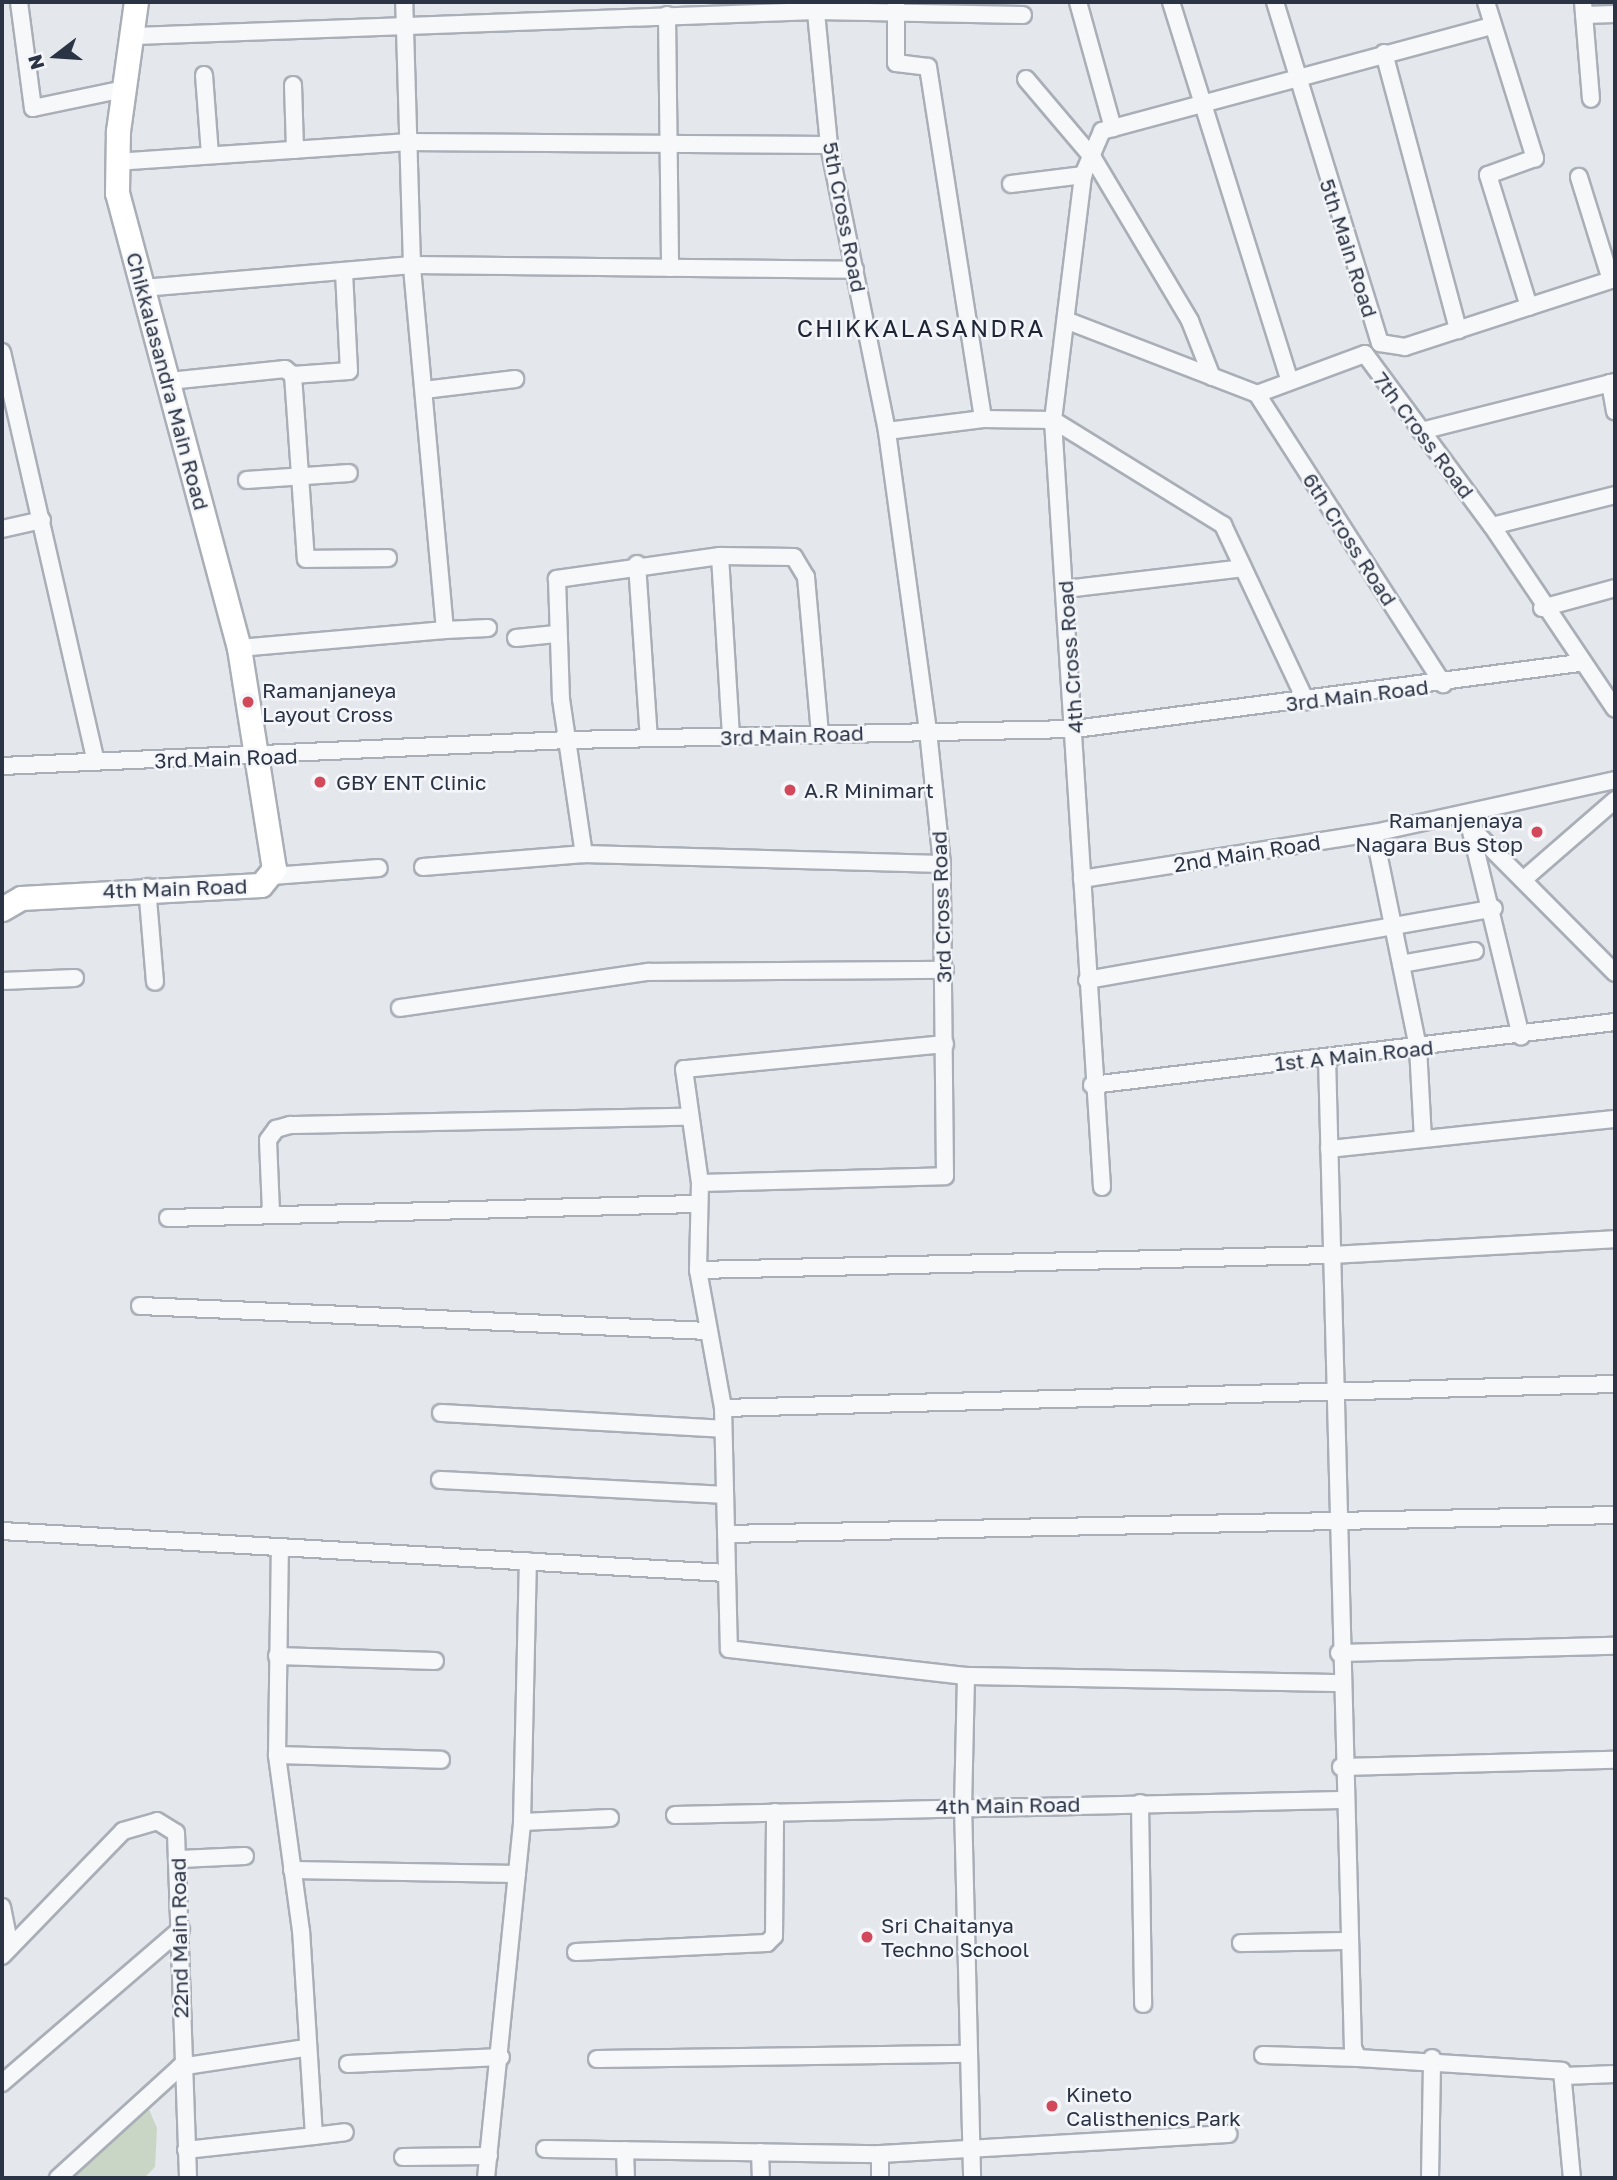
<!DOCTYPE html>
<style>
body{margin:0}
#map{position:relative;width:1617px;height:2180px;overflow:hidden;background:#e4e7ec;font-family:"Golos Text",sans-serif}
div>[style]{position:absolute}
.green>*{inset:0;background:#c9d6c5}
.roads{filter:drop-shadow(2px 0 #a9aeb7) drop-shadow(-2px 0 #a9aeb7) drop-shadow(0 2px #a9aeb7) drop-shadow(0 -2px #a9aeb7)}
.street>*{height:16px;margin:-8px;padding:0 8px;transform-origin:8px;border-radius:8px;background:#f7f8fa}
.secondary>*{height:23px;margin:-11.5px;padding:0 11.5px;transform-origin:11.5px;border-radius:11.5px;background:#fff}
.dots>*{width:19px;height:19px;translate:-50% -50%;box-sizing:border-box;border:4px solid #f4f6f9;border-radius:50%}
span{translate:-50% -50%;white-space:nowrap;text-align:center;line-height:1.15;-webkit-text-stroke:5px #f4f6f9;paint-order:stroke}
.street-label{font-size:21px;color:#2b3445}
.poi-label{font-size:21px;color:#2b3445}
.left{translate:0 -50%;text-align:left}
.right{translate:-100% -50%;text-align:right}
.quarter-label{font-size:24px;color:#1d2536;letter-spacing:2px}
.frame{position:absolute;inset:0;border:4px solid #2b3445;pointer-events:none}
.north{position:absolute;left:21px;top:21px;width:70px;height:70px;-webkit-text-stroke:5px #f4f6f9;paint-order:stroke;rotate:253deg;font-size:19px;font-weight:700;line-height:28px;text-align:center;color:#2b3445}
.north::after{content:'';display:block;margin:auto;width:24px;height:32px;background:#2b3445;clip-path:polygon(50% 0,100% 100%,50% 72%,0 100%)}
</style>
<div id="map">
<div class="green">
<div style="clip-path:polygon(147px 2105px,157px 2128px,155px 2167px,144px 2178px,74px 2178px)"></div>
</div>
<div class="roads">
<div class="street">
<div style="left:19px;top:2px;width:107px;rotate:82.5deg"></div>
<div style="left:33px;top:108px;width:93px;rotate:-11.8deg"></div>
<div style="left:896px;top:2px;width:61px;rotate:90deg"></div>
<div style="left:896px;top:63px;width:32px;rotate:7deg"></div>
<div style="left:928px;top:67px;width:356px;rotate:81.1deg"></div>
<div style="left:1078px;top:2px;width:131px;rotate:74.5deg"></div>
<div style="left:1171px;top:2px;width:397px;rotate:72.6deg"></div>
<div style="left:1275px;top:2px;width:357px;rotate:72.9deg"></div>
<div style="left:1380px;top:343px;width:25px;rotate:9deg"></div>
<div style="left:1405px;top:347px;width:217px;rotate:-18deg"></div>
<div style="left:1611px;top:280px;width:108px;rotate:-107.3deg"></div>
<div style="left:1486px;top:2px;width:164px;rotate:72.6deg"></div>
<div style="left:1535px;top:158px;width:50px;rotate:160.1deg"></div>
<div style="left:1488px;top:175px;width:138px;rotate:72.7deg"></div>
<div style="left:1583px;top:2px;width:97px;rotate:85.3deg"></div>
<div style="left:667px;top:15px;width:253px;rotate:89.3deg"></div>
<div style="left:1584px;top:15px;width:31px;rotate:-2deg"></div>
<div style="left:135px;top:36px;width:681px;rotate:-2.1deg"></div>
<div style="left:816px;top:11px;width:207px;rotate:1.1deg"></div>
<div style="left:1384px;top:53px;width:287px;rotate:75deg"></div>
<div style="left:204px;top:75px;width:80px;rotate:85.7deg"></div>
<div style="left:1026px;top:79px;width:104px;rotate:49.7deg"></div>
<div style="left:1093px;top:158px;width:190px;rotate:59.2deg"></div>
<div style="left:1190px;top:321px;width:60px;rotate:68.6deg"></div>
<div style="left:293px;top:85px;width:65px;rotate:88.2deg"></div>
<div style="left:115px;top:162px;width:291px;rotate:-3.9deg"></div>
<div style="left:405px;top:142px;width:424px;rotate:0.4deg"></div>
<div style="left:1011px;top:184px;width:73px;rotate:-7.1deg"></div>
<div style="left:143px;top:288px;width:270px;rotate:-4.9deg"></div>
<div style="left:412px;top:265px;width:443px;rotate:0.6deg"></div>
<div style="left:1068px;top:321px;width:203px;rotate:21.1deg"></div>
<div style="left:1257px;top:394px;width:115px;rotate:-20.3deg"></div>
<div style="left:1365px;top:354px;width:214px;rotate:53.6deg"></div>
<div style="left:1492px;top:526px;width:220px;rotate:56.1deg"></div>
<div style="left:2px;top:352px;width:420px;rotate:77.1deg"></div>
<div style="left:293px;top:375px;width:56px;rotate:-4.1deg"></div>
<div style="left:349px;top:371px;width:100px;rotate:-92.9deg"></div>
<div style="left:169px;top:381px;width:117px;rotate:-5.9deg"></div>
<div style="left:285px;top:369px;width:10px;rotate:37deg"></div>
<div style="left:293px;top:375px;width:184px;rotate:86deg"></div>
<div style="left:306px;top:559px;width:82px;rotate:-0.7deg"></div>
<div style="left:1610px;top:383px;width:29px;rotate:80deg"></div>
<div style="left:424px;top:390px;width:92px;rotate:-6.9deg"></div>
<div style="left:1257px;top:394px;width:345px;rotate:57.3deg"></div>
<div style="left:887px;top:431px;width:97px;rotate:-7.1deg"></div>
<div style="left:983px;top:419px;width:70px;rotate:0.8deg"></div>
<div style="left:1053px;top:420px;width:200px;rotate:31.7deg"></div>
<div style="left:1223px;top:525px;width:195px;rotate:64.8deg"></div>
<div style="left:1421px;top:431px;width:200px;rotate:-14.2deg"></div>
<div style="left:247px;top:480px;width:102px;rotate:-3.9deg"></div>
<div style="left:1492px;top:526px;width:127px;rotate:-14.1deg"></div>
<div style="left:2px;top:529px;width:41px;rotate:-12.7deg"></div>
<div style="left:720px;top:556px;width:180px;rotate:86.5deg"></div>
<div style="left:637px;top:564px;width:174px;rotate:86.1deg"></div>
<div style="left:1065px;top:589px;width:179px;rotate:-6.7deg"></div>
<div style="left:1542px;top:608px;width:76px;rotate:-15.3deg"></div>
<div style="left:445px;top:630px;width:43px;rotate:-2.7deg"></div>
<div style="left:516px;top:638px;width:40px;rotate:-5.7deg"></div>
<div style="left:239px;top:648px;width:207px;rotate:-5deg"></div>
<div style="left:445px;top:630px;width:366px;rotate:-95.2deg"></div>
<div style="left:412px;top:265px;width:263px;rotate:-91.7deg"></div>
<div style="left:820px;top:734px;width:158px;rotate:-95.1deg"></div>
<div style="left:806px;top:577px;width:23px;rotate:-121deg"></div>
<div style="left:794px;top:557px;width:74px;rotate:-179.2deg"></div>
<div style="left:720px;top:556px;width:165px;rotate:172deg"></div>
<div style="left:557px;top:579px;width:120px;rotate:88.1deg"></div>
<div style="left:561px;top:699px;width:157px;rotate:81.6deg"></div>
<div style="left:584px;top:854px;width:358px;rotate:1.6deg"></div>
<div style="left:2px;top:766px;width:568px;rotate:-2.63deg"></div>
<div style="left:569px;top:740px;width:506px;rotate:-1.25deg"></div>
<div style="left:1075px;top:729px;width:508px;rotate:-7.46deg"></div>
<div style="left:1467px;top:815px;width:228px;rotate:76.3deg"></div>
<div style="left:1474px;top:831px;width:200px;rotate:45.2deg"></div>
<div style="left:1374px;top:833px;width:218px;rotate:78.4deg"></div>
<div style="left:1418px;top:1047px;width:91px;rotate:86.9deg"></div>
<div style="left:423px;top:867px;width:162px;rotate:-4.6deg"></div>
<div style="left:272px;top:876px;width:107px;rotate:-4.3deg"></div>
<div style="left:1082px;top:879px;width:296px;rotate:-9deg"></div>
<div style="left:1374px;top:833px;width:247px;rotate:-12.4deg"></div>
<div style="left:1523px;top:880px;width:122px;rotate:-41deg"></div>
<div style="left:147px;top:887px;width:95px;rotate:85.2deg"></div>
<div style="left:1401px;top:964px;width:75px;rotate:-10deg"></div>
<div style="left:1087px;top:980px;width:413px;rotate:-10deg"></div>
<div style="left:2px;top:981px;width:73px;rotate:-2.4deg"></div>
<div style="left:400px;top:1008px;width:251px;rotate:-8.3deg"></div>
<div style="left:648px;top:972px;width:297px;rotate:-0.4deg"></div>
<div style="left:945px;top:1044px;width:262px;rotate:174.5deg"></div>
<div style="left:684px;top:1069px;width:115px;rotate:82deg"></div>
<div style="left:700px;top:1183px;width:87px;rotate:91.3deg"></div>
<div style="left:698px;top:1270px;width:140px;rotate:79.7deg"></div>
<div style="left:723px;top:1408px;width:241px;rotate:88.6deg"></div>
<div style="left:729px;top:1649px;width:239px;rotate:6.5deg"></div>
<div style="left:966px;top:1676px;width:373px;rotate:1.1deg"></div>
<div style="left:1327px;top:1057px;width:991px;rotate:88.5deg"></div>
<div style="left:1353px;top:2048px;width:11px;rotate:63deg"></div>
<div style="left:1358px;top:2058px;width:204px;rotate:3.6deg"></div>
<div style="left:1562px;top:2071px;width:107px;rotate:84.7deg"></div>
<div style="left:1092px;top:1085px;width:527px;rotate:-6.87deg"></div>
<div style="left:1329px;top:1149px;width:288px;rotate:-6deg"></div>
<div style="left:700px;top:1183px;width:245px;rotate:-1.6deg"></div>
<div style="left:945px;top:1176px;width:312px;rotate:-90.6deg"></div>
<div style="left:942px;top:864px;width:134px;rotate:-96deg"></div>
<div style="left:928px;top:731px;width:303px;rotate:-97.8deg"></div>
<div style="left:887px;top:431px;width:292px;rotate:-101.5deg"></div>
<div style="left:829px;top:145px;width:144px;rotate:-95.6deg"></div>
<div style="left:1102px;top:1187px;width:769px;rotate:-93.66deg"></div>
<div style="left:1053px;top:420px;width:247px;rotate:-83deg"></div>
<div style="left:1083px;top:175px;width:48px;rotate:-66.6deg"></div>
<div style="left:1102px;top:131px;width:404px;rotate:-15.1deg"></div>
<div style="left:271px;top:1212px;width:72px;rotate:-92.4deg"></div>
<div style="left:268px;top:1140px;width:14px;rotate:-54deg"></div>
<div style="left:276px;top:1129px;width:15px;rotate:-16deg"></div>
<div style="left:290px;top:1125px;width:396px;rotate:-1.2deg"></div>
<div style="left:168px;top:1218px;width:529px;rotate:-1.52deg"></div>
<div style="left:698px;top:1270px;width:633px;rotate:-1.36deg"></div>
<div style="left:1331px;top:1255px;width:284px;rotate:-3.2deg"></div>
<div style="left:140px;top:1306px;width:569px;rotate:2.52deg"></div>
<div style="left:723px;top:1408px;width:892px;rotate:-1.54deg"></div>
<div style="left:441px;top:1413px;width:282px;rotate:3.2deg"></div>
<div style="left:440px;top:1480px;width:283px;rotate:3deg"></div>
<div style="left:2px;top:1531px;width:725px;rotate:3.32deg"></div>
<div style="left:726px;top:1534px;width:889px;rotate:-1.22deg"></div>
<div style="left:1339px;top:1653px;width:276px;rotate:-1.5deg"></div>
<div style="left:277px;top:1656px;width:158px;rotate:1.8deg"></div>
<div style="left:966px;top:1676px;width:129px;rotate:91.3deg"></div>
<div style="left:963px;top:1805px;width:373px;rotate:88.6deg"></div>
<div style="left:277px;top:1755px;width:164px;rotate:1.7deg"></div>
<div style="left:1341px;top:1767px;width:274px;rotate:-1.5deg"></div>
<div style="left:1140px;top:1803px;width:201px;rotate:89.1deg"></div>
<div style="left:675px;top:1815px;width:666px;rotate:-1.29deg"></div>
<div style="left:522px;top:1822px;width:88px;rotate:-2.6deg"></div>
<div style="left:180px;top:1859px;width:65px;rotate:-2.6deg"></div>
<div style="left:292px;top:1870px;width:225px;rotate:1deg"></div>
<div style="left:2px;top:1907px;width:41px;rotate:78.7deg"></div>
<div style="left:1241px;top:1943px;width:107px;rotate:-1.1deg"></div>
<div style="left:576px;top:1952px;width:191px;rotate:-2.7deg"></div>
<div style="left:767px;top:1943px;width:10px;rotate:-45deg"></div>
<div style="left:774px;top:1936px;width:124px;rotate:-89.5deg"></div>
<div style="left:2px;top:1956px;width:174px;rotate:-45.9deg"></div>
<div style="left:123px;top:1831px;width:35px;rotate:-16deg"></div>
<div style="left:157px;top:1821px;width:22px;rotate:32deg"></div>
<div style="left:176px;top:1833px;width:345px;rotate:88deg"></div>
<div style="left:1263px;top:2055px;width:95px;rotate:1.8deg"></div>
<div style="left:597px;top:2059px;width:372px;rotate:-0.8deg"></div>
<div style="left:348px;top:2064px;width:153px;rotate:-2.6deg"></div>
<div style="left:1564px;top:2076px;width:51px;rotate:-2.2deg"></div>
<div style="left:2px;top:2083px;width:236px;rotate:-40.7deg"></div>
<div style="left:314px;top:2136px;width:31px;rotate:-7deg"></div>
<div style="left:545px;top:2149px;width:335px;rotate:0.9deg"></div>
<div style="left:186px;top:2150px;width:129px;rotate:-6.2deg"></div>
<div style="left:314px;top:2136px;width:205px;rotate:-93.6deg"></div>
<div style="left:301px;top:1931px;width:178px;rotate:-97.8deg"></div>
<div style="left:277px;top:1755px;width:208px;rotate:-89.2deg"></div>
<div style="left:625px;top:2150px;width:28px;rotate:88deg"></div>
<div style="left:760px;top:2152px;width:26px;rotate:88deg"></div>
<div style="left:403px;top:2157px;width:86px;rotate:-0.7deg"></div>
<div style="left:58px;top:2178px;width:165px;rotate:-42.3deg"></div>
<div style="left:180px;top:2067px;width:126px;rotate:-8.6deg"></div>
<div style="left:486px;top:2178px;width:358px;rotate:-84.2deg"></div>
<div style="left:522px;top:1822px;width:261px;rotate:-88.7deg"></div>
<div style="left:880px;top:2178px;width:24px;rotate:-90deg"></div>
<div style="left:880px;top:2154px;width:349px;rotate:-3.3deg"></div>
<div style="left:1430px;top:2178px;width:120px;rotate:-89deg"></div>
</div>
<div class="secondary">
<div style="left:2px;top:909px;width:22px;rotate:-30deg"></div>
<div style="left:21px;top:898px;width:240px;rotate:-3.1deg"></div>
<div style="left:261px;top:885px;width:21px;rotate:-51deg"></div>
<div style="left:274px;top:869px;width:224px;rotate:-99deg"></div>
<div style="left:239px;top:648px;width:471px;rotate:-105deg"></div>
<div style="left:117px;top:193px;width:62px;rotate:-89.1deg"></div>
<div style="left:118px;top:131px;width:130px;rotate:-82.1deg"></div>
</div>
</div>
<div class="dots">
<div style="left:248px;top:702px;background:#d1495b"></div>
<div style="left:320px;top:782px;background:#d1495b"></div>
<div style="left:790px;top:790px;background:#d1495b"></div>
<div style="left:1537px;top:832px;background:#d1495b"></div>
<div style="left:867px;top:1937px;background:#d1495b"></div>
<div style="left:1052px;top:2106px;background:#d1495b"></div>
</div>
<div class="street-label">
<span style="left:845px;top:217px;rotate:79deg">5th Cross Road</span>
<span style="left:1349px;top:248px;rotate:72deg">5th Main Road</span>
<span style="left:168px;top:381px;rotate:75deg">Chikkalasandra Main Road</span>
<span style="left:1424px;top:435px;rotate:53deg">7th Cross Road</span>
<span style="left:1350px;top:539px;rotate:57deg">6th Cross Road</span>
<span style="left:1070px;top:657px;rotate:-94deg">4th Cross Road</span>
<span style="left:1357px;top:695px;rotate:-7deg">3rd Main Road</span>
<span style="left:792px;top:735px;rotate:-2deg">3rd Main Road</span>
<span style="left:226px;top:758px;rotate:-2deg">3rd Main Road</span>
<span style="left:1247px;top:853px;rotate:-9deg">2nd Main Road</span>
<span style="left:175px;top:888px;rotate:-2deg">4th Main Road</span>
<span style="left:941px;top:907px;rotate:-92deg">3rd Cross Road</span>
<span style="left:1354px;top:1055px;rotate:-6deg">1st A Main Road</span>
<span style="left:1008px;top:1805px;rotate:-1deg">4th Main Road</span>
<span style="left:179px;top:1938px;rotate:-91deg">22nd Main Road</span>
</div>
<div class="poi-label">
<span class="left" style="left:262px;top:702px">Ramanjaneya<br>Layout Cross</span>
<span class="left" style="left:336px;top:782px">GBY ENT Clinic</span>
<span class="left" style="left:804px;top:790px">A.R Minimart</span>
<span class="right" style="left:1523px;top:832px">Ramanjenaya<br>Nagara Bus Stop</span>
<span class="left" style="left:881px;top:1937px">Sri Chaitanya<br>Techno School</span>
<span class="left" style="left:1066px;top:2106px">Kineto<br>Calisthenics Park</span>
</div>
<div class="quarter-label">
<span style="left:921px;top:328px">CHIKKALASANDRA</span>
</div>
<div class="frame"></div>
<div class="north">N</div>
</div>
